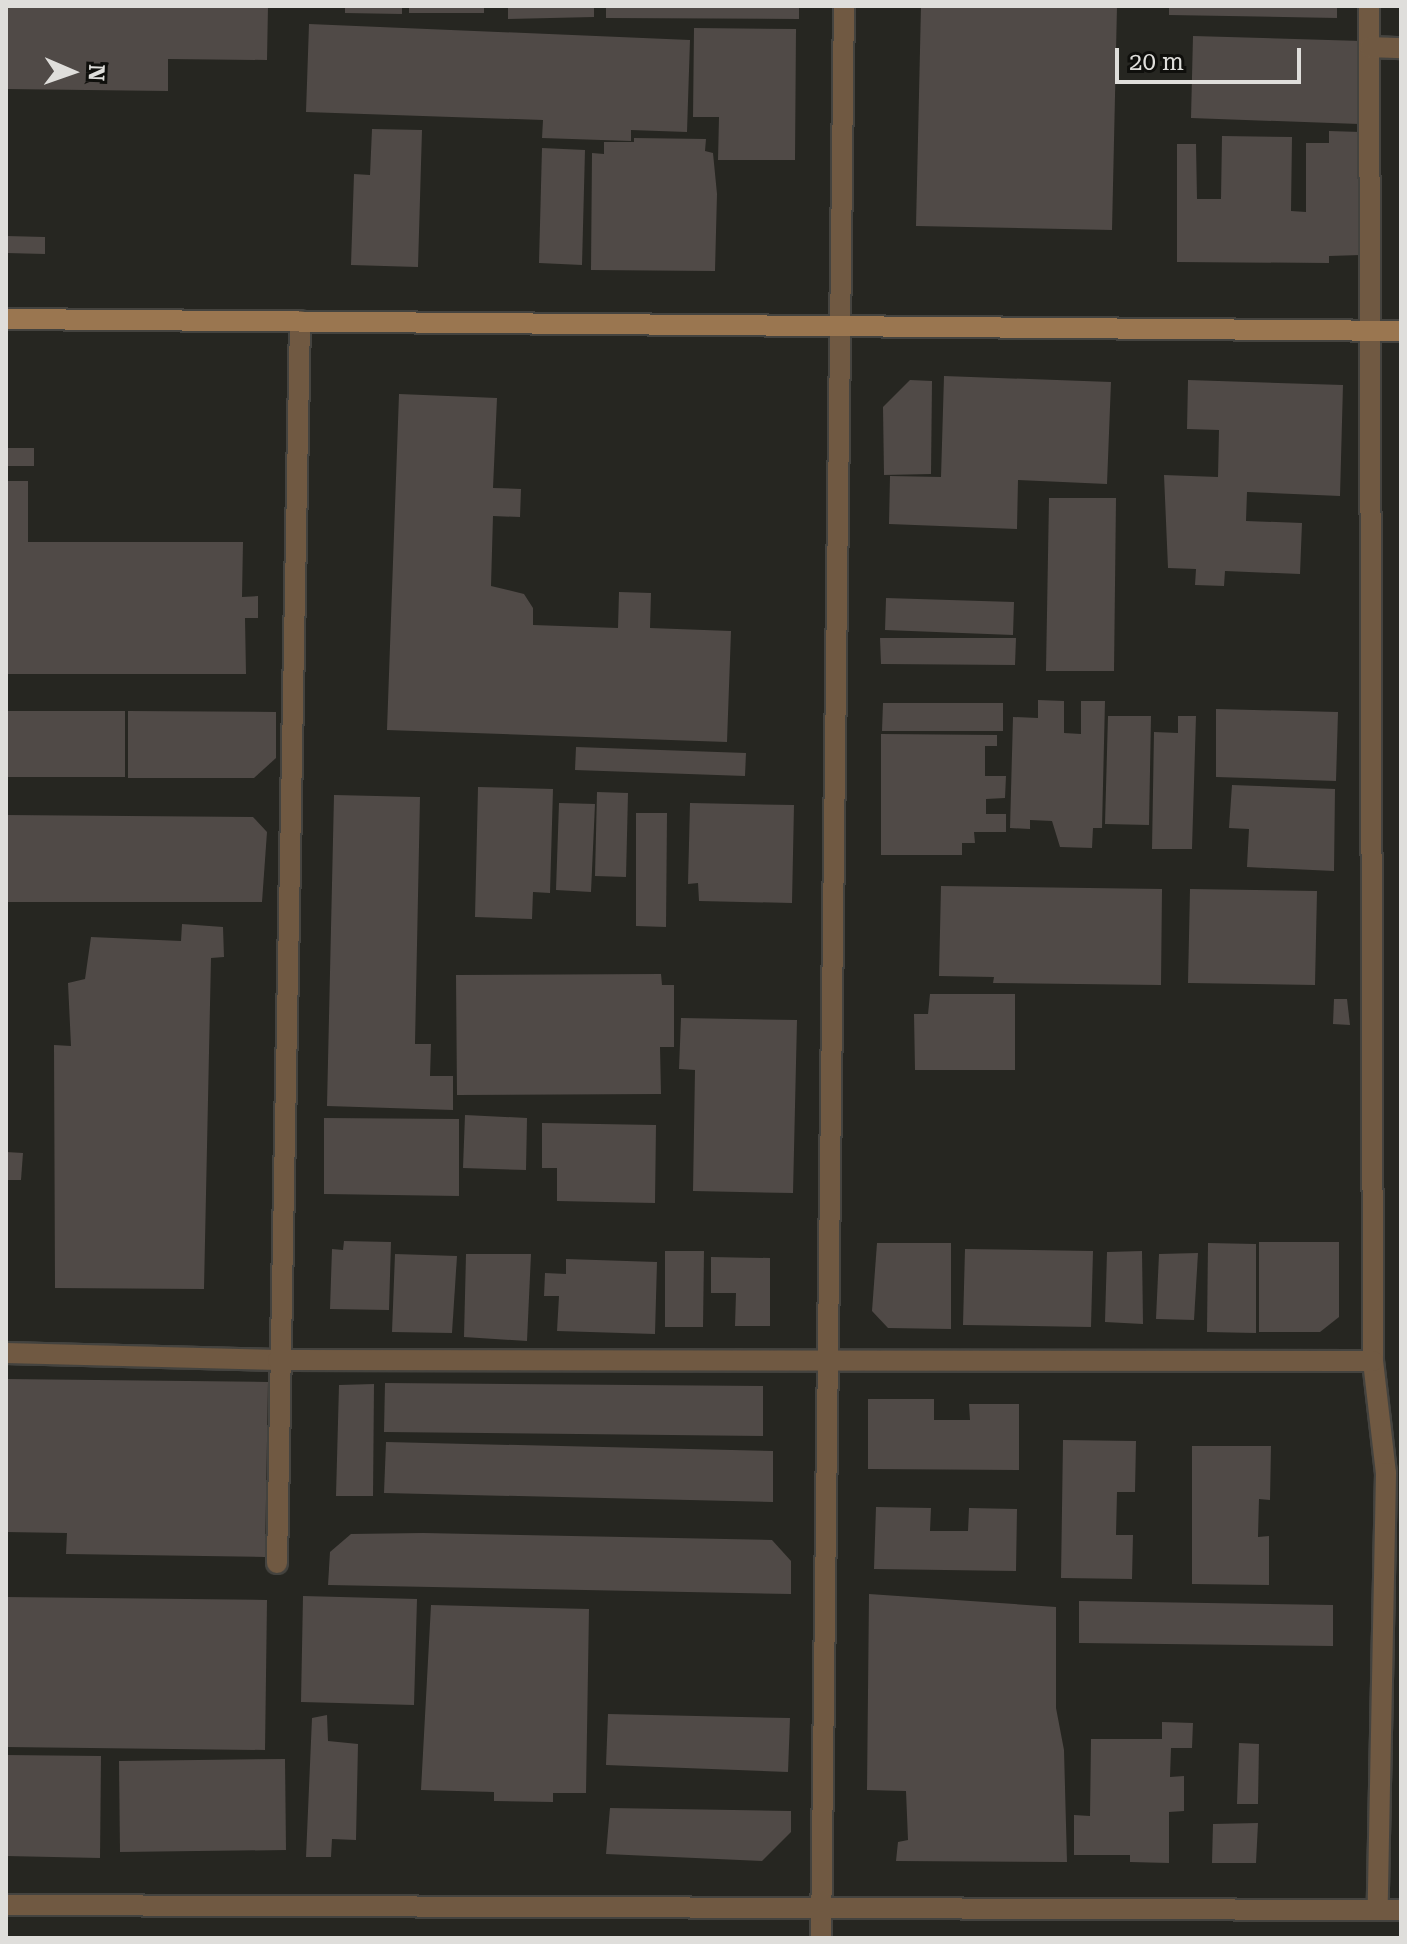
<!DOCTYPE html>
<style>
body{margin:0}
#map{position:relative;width:1407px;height:1944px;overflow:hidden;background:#262621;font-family:"Roboto Serif",serif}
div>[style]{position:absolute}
.building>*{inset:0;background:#504a47}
.roads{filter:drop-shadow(2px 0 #44433f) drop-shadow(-2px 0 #44433f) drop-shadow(0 2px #44433f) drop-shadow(0 -2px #44433f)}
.street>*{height:20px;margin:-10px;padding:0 10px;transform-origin:10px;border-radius:10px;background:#705942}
.secondary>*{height:20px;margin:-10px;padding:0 10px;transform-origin:10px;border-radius:10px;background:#9a7650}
span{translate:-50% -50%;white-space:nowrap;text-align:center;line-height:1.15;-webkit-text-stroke:8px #0f0f0c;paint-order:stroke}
.frame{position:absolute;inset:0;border:8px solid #dfdedb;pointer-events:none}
.north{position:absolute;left:32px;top:32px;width:80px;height:80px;-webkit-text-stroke:6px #0f0f0c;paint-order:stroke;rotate:92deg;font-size:22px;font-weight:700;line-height:32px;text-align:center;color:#dfdedb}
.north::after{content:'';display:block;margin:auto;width:28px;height:36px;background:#dfdedb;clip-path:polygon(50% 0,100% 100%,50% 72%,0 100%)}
.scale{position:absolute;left:1115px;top:48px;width:186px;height:36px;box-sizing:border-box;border:4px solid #dfdedb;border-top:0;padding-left:10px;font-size:24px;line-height:28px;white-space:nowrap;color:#dfdedb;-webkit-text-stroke:6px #0f0f0c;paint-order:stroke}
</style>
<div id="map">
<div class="building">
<div style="clip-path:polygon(6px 6px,268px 6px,267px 60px,168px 59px,168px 91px,6px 89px)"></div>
<div style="clip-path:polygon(345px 6px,402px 6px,402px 14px,345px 13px)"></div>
<div style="clip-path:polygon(409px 6px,484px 6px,484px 13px,409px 13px)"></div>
<div style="clip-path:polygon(508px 6px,594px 6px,594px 17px,508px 19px)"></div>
<div style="clip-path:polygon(606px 6px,799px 6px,799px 19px,606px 18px)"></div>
<div style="clip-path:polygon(921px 6px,1117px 6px,1112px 230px,916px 226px)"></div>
<div style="clip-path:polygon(1169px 6px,1337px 6px,1337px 18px,1169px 15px)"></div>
<div style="clip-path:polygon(309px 24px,690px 40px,687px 132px,631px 130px,631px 141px,542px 138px,543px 120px,306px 112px)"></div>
<div style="clip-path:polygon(694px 28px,796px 29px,795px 160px,718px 160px,719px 117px,693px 117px)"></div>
<div style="clip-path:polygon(1193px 36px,1362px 41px,1359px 124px,1191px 118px)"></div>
<div style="clip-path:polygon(372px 129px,422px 130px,418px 267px,351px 265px,354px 174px,370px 175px)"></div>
<div style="clip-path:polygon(1329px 131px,1361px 132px,1361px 255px,1329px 256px,1329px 263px,1177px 262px,1177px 144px,1196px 144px,1197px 199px,1221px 199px,1222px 136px,1292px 137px,1291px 211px,1306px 212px,1306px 143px,1329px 143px)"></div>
<div style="clip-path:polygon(634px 138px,706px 139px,705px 151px,713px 153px,717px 194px,715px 271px,591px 270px,592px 153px,604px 154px,604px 142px,634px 142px)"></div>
<div style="clip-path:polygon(542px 148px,585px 150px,582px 265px,539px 263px)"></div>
<div style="clip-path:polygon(6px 236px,45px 237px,45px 254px,6px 253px)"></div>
<div style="clip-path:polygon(944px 376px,1111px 382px,1107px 484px,1018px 480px,1017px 529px,889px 524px,890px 476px,941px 477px)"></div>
<div style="clip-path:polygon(910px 380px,932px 381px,931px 474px,884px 475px,883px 407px)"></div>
<div style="clip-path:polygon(1188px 380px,1343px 385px,1340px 496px,1247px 492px,1246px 521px,1302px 523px,1300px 574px,1225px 571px,1224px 586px,1195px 585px,1196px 569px,1168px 568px,1164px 475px,1218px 477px,1219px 430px,1187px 429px)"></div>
<div style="clip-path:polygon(399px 394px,497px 398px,493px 488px,521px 489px,520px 517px,493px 516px,491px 586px,524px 594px,533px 608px,533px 625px,618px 628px,619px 592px,651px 593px,650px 628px,731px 631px,727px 742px,387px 730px)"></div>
<div style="clip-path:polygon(6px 448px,34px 448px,34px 466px,6px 466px)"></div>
<div style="clip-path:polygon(6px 481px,28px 481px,28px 542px,243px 542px,242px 597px,258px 596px,258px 618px,245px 618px,246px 674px,6px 674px)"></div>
<div style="clip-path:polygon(1049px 498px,1116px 498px,1114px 671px,1046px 671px)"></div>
<div style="clip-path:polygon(886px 598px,1014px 602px,1013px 635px,885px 630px)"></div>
<div style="clip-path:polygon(880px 638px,1016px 638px,1015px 665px,881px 664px)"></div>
<div style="clip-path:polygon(1038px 700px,1064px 701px,1064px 733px,1081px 734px,1081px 701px,1105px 701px,1102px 828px,1093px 828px,1092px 848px,1060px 847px,1052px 821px,1030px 820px,1030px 829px,1010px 828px,1013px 717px,1038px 718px)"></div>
<div style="clip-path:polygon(883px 703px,1003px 703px,1003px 731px,882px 731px)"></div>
<div style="clip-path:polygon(1216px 709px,1338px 712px,1336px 781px,1216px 777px)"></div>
<div style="clip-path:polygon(6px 711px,125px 711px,125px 777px,6px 777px)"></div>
<div style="clip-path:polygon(128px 711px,276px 712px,276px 758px,254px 778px,128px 778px)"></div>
<div style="clip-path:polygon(1108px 716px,1151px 716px,1149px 825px,1105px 824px)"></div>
<div style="clip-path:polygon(1178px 716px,1196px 716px,1192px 849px,1152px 849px,1154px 732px,1178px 733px)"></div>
<div style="clip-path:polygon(881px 734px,997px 735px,997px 746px,985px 746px,985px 776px,1006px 776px,1005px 798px,986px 799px,986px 814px,1006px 814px,1006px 832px,974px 832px,975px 843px,962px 843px,962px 855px,881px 855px)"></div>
<div style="clip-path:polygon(576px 747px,746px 753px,745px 776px,575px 770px)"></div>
<div style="clip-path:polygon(1232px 785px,1335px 789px,1334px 871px,1247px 867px,1249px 829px,1229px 828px)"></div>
<div style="clip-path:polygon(478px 787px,553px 789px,550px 893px,533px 892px,532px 919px,475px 917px)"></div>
<div style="clip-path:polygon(597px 792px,628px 793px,626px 877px,595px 876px)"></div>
<div style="clip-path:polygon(334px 795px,420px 797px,415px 1044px,431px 1044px,430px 1076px,453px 1076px,453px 1110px,327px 1106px)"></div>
<div style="clip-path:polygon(559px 803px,595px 804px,591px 892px,556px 890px)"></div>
<div style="clip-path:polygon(690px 803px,794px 805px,792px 903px,699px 901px,698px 883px,688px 884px)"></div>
<div style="clip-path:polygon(636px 813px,667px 813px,666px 927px,636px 926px)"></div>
<div style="clip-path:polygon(6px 815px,253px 817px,267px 832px,262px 902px,6px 902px)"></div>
<div style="clip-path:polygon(941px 886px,1162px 889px,1161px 985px,993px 983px,994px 977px,939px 976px)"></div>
<div style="clip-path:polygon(1190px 889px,1317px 891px,1315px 985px,1188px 983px)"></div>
<div style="clip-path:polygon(182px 924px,223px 927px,224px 957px,211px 958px,204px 1289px,55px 1288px,54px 1045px,71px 1046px,68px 983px,85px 979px,91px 937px,181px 941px)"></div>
<div style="clip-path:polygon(661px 974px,662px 985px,674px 985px,674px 1047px,660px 1047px,661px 1094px,457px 1095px,456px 975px)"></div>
<div style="clip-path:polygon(930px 994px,1015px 994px,1015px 1070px,915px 1070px,914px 1014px,928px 1014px)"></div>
<div style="clip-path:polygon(1334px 999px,1347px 999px,1350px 1025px,1333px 1024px)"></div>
<div style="clip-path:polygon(681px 1018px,797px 1020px,793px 1193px,693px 1191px,695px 1070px,679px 1069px)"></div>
<div style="clip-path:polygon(465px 1115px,527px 1118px,526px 1170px,463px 1168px)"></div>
<div style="clip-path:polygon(324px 1118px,459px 1119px,459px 1196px,324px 1194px)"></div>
<div style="clip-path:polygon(542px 1123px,656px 1125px,655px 1203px,557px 1201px,557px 1168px,542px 1168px)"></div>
<div style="clip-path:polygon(6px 1152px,23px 1153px,21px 1180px,6px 1180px)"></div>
<div style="clip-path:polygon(344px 1241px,391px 1242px,389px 1310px,330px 1309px,332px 1249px,343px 1250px)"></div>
<div style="clip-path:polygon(1259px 1242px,1339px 1242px,1339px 1317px,1320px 1332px,1259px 1332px)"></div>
<div style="clip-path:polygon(877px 1243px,951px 1243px,951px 1329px,888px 1328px,872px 1311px)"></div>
<div style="clip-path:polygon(1208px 1243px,1256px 1244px,1256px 1333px,1207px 1332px)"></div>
<div style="clip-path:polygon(965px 1249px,1093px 1251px,1091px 1327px,963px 1325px)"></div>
<div style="clip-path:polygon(665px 1251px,704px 1251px,703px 1327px,665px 1327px)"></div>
<div style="clip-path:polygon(1142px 1251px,1143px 1324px,1105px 1322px,1107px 1252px)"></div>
<div style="clip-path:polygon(1198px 1253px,1194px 1320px,1156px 1319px,1159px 1254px)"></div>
<div style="clip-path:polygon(395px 1254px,457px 1256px,452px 1333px,392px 1332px)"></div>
<div style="clip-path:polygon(466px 1254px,531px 1254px,527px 1341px,464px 1337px)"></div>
<div style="clip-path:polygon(711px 1257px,770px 1258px,770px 1326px,735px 1326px,736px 1293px,711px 1293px)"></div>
<div style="clip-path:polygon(566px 1259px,657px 1262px,655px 1334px,557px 1331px,559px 1296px,544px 1296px,545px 1273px,566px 1274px)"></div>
<div style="clip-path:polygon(6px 1379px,268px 1382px,265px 1557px,66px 1554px,67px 1533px,6px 1532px)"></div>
<div style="clip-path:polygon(385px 1383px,763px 1386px,763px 1436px,384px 1432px)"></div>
<div style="clip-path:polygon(374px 1384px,373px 1496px,336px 1496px,339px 1385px)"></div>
<div style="clip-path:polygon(868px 1399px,934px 1399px,934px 1420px,970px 1420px,969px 1404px,1019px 1404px,1019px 1470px,868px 1469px)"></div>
<div style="clip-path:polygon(1063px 1440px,1136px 1441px,1135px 1492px,1117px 1492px,1116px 1535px,1133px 1535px,1132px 1579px,1061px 1578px)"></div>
<div style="clip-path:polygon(386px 1442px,773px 1451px,773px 1502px,384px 1493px)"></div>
<div style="clip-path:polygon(1192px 1446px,1271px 1446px,1270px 1500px,1259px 1499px,1258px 1537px,1269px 1536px,1269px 1585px,1192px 1584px)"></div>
<div style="clip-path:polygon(876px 1507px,931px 1508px,930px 1531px,968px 1531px,969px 1508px,1017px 1509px,1016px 1571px,874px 1569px)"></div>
<div style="clip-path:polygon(423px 1533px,772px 1540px,791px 1561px,791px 1594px,328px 1585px,330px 1552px,351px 1534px)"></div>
<div style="clip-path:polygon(869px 1594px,1056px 1607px,1056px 1708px,1064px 1750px,1067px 1862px,896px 1861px,898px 1842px,908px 1840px,906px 1791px,867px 1790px)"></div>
<div style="clip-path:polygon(303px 1596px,417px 1599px,414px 1705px,301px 1702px)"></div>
<div style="clip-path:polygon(6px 1597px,267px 1600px,265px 1750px,6px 1747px)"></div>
<div style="clip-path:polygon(1079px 1601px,1333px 1605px,1333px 1646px,1079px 1643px)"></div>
<div style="clip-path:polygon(431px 1605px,589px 1609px,586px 1793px,553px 1793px,553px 1802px,494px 1801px,494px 1792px,421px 1790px)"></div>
<div style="clip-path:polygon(608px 1714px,790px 1718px,788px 1772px,606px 1765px)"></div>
<div style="clip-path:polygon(327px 1715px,328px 1741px,358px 1744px,356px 1840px,332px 1839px,331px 1857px,306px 1857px,312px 1718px)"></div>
<div style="clip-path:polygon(1162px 1722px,1193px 1723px,1192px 1748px,1171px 1748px,1170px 1777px,1184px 1776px,1184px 1811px,1169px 1812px,1169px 1863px,1130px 1862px,1130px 1855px,1074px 1855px,1074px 1815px,1090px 1816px,1091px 1739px,1162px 1739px)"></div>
<div style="clip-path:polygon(1239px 1743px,1259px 1744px,1258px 1804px,1237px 1804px)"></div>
<div style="clip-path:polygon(6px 1755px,101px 1756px,100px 1858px,6px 1856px)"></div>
<div style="clip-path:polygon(285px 1759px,286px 1850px,120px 1852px,119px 1761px)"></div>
<div style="clip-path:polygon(610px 1808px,791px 1811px,791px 1832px,762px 1861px,606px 1854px)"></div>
<div style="clip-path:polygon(1258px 1823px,1256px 1863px,1212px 1863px,1213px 1824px)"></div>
</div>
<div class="roads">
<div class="street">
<div style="left:1369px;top:6px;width:1355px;rotate:89.83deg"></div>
<div style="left:1373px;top:1361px;width:113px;rotate:83.4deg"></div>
<div style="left:1386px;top:1473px;width:436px;rotate:91.1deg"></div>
<div style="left:1370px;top:47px;width:31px;rotate:2deg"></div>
<div style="left:6px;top:1353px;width:272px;rotate:1.5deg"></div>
<div style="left:278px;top:1360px;width:1095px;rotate:0.05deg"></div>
<div style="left:277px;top:1563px;width:1242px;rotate:-88.94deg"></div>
<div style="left:6px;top:1905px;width:1395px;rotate:0.21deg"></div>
<div style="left:821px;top:1938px;width:1932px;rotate:-89.32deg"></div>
</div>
<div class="secondary">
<div style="left:6px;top:319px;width:1395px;rotate:0.49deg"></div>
</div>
</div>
<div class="frame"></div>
<div class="north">N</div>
<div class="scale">20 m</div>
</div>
